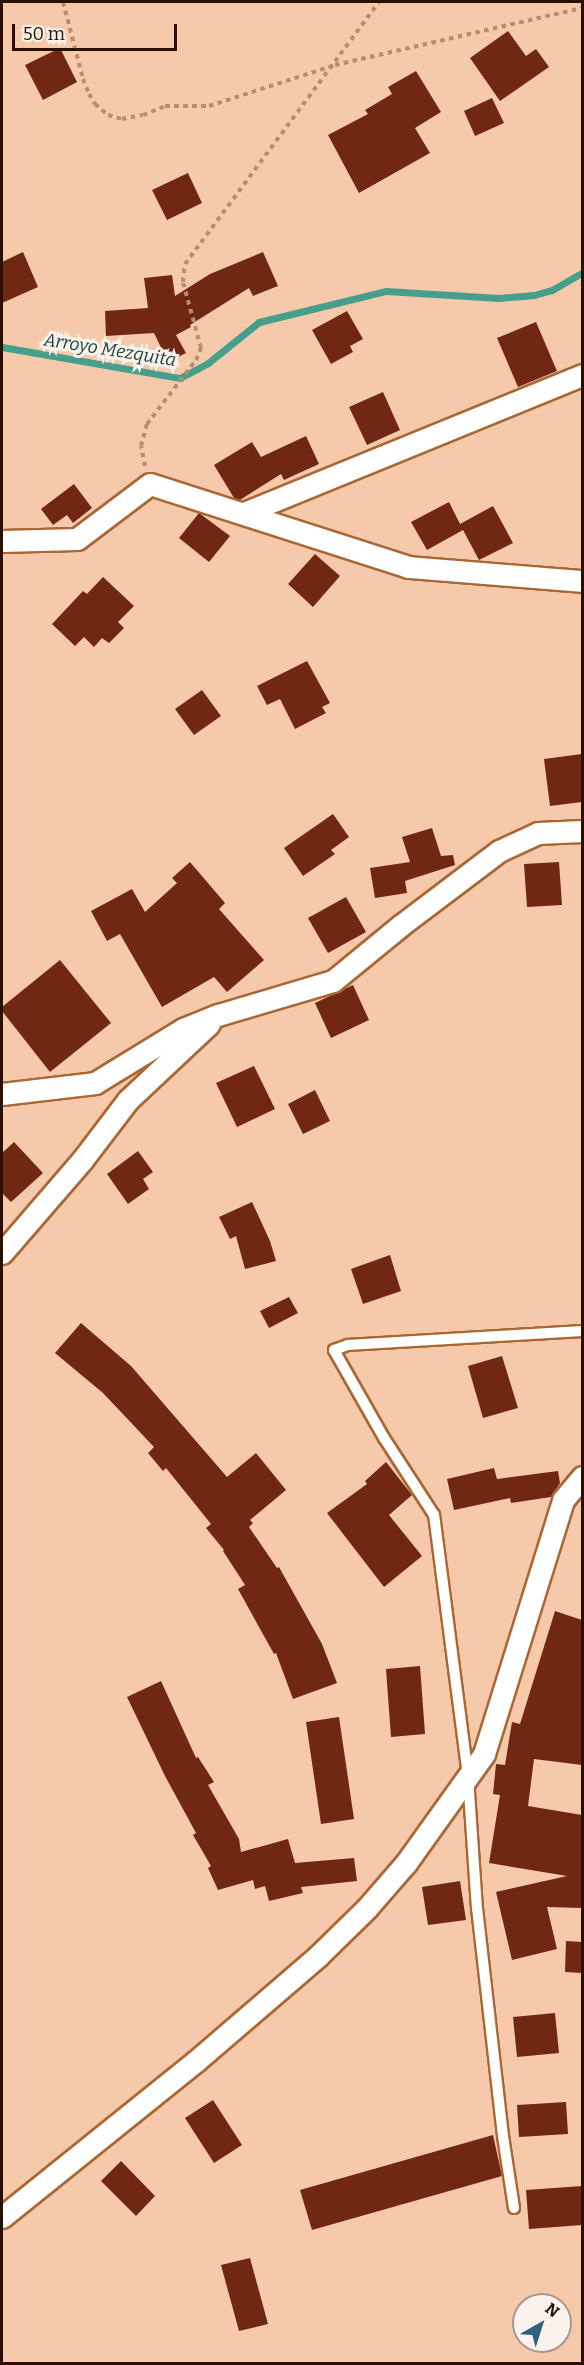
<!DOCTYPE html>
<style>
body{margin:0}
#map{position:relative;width:584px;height:2365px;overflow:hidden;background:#f6c9aa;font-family:Bitter,serif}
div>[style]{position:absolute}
.stream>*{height:7px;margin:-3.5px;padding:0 3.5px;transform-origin:3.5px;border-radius:3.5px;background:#469f8b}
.building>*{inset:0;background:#712813}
.path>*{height:4px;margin-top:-2px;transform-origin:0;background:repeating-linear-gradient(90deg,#b48d73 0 4.5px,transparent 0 9px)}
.roads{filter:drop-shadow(2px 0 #aa6733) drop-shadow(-2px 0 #aa6733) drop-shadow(0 2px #aa6733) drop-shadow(0 -2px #aa6733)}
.service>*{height:10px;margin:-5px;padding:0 5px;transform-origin:5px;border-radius:5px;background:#fff}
.minor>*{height:21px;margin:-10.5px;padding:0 10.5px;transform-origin:10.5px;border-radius:10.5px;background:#fff}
span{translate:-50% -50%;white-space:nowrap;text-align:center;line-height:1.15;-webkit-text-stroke:6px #faf2ed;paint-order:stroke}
.water-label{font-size:18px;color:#1c443b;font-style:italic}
.frame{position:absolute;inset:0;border:3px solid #2a1000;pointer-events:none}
.north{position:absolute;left:512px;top:2293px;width:60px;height:60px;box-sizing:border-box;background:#faf2ed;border:2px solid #a7988e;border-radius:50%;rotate:39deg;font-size:16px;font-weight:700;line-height:24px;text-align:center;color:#2a1000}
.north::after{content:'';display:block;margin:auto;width:21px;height:27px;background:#2f627f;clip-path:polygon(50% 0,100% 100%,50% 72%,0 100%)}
.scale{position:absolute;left:12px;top:24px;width:165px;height:27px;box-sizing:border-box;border:3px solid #2a1000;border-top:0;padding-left:8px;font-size:18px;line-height:21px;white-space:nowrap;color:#2a1000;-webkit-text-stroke:4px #faf2ed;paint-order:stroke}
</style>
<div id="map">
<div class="stream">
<div style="left:2px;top:347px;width:181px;rotate:9.9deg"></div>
<div style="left:180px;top:378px;width:32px;rotate:-28deg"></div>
<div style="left:208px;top:363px;width:65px;rotate:-38.8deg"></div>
<div style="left:259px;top:322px;width:131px;rotate:-13.7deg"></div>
<div style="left:386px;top:291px;width:113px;rotate:3.5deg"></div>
<div style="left:499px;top:298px;width:35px;rotate:-5deg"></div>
<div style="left:534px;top:295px;width:19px;rotate:-16deg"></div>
<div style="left:552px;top:290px;width:34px;rotate:-30deg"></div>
</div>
<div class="building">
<div style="clip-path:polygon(508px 31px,526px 56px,536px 49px,549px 67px,500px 101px,470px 58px)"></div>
<div style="clip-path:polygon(60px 48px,77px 82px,43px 100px,25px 65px)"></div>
<div style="clip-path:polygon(416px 71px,441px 112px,415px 128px,430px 153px,359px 193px,328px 135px,368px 114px,365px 110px,392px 94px,388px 87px)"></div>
<div style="clip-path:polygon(492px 98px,504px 123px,475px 136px,464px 111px)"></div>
<div style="clip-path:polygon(188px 173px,202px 203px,167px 220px,152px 190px)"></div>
<div style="clip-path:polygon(23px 252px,38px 287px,2px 303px,2px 262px)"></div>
<div style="clip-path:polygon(263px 252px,278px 286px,253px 296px,249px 288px,190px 325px,191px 327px,176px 335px,186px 353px,168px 362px,154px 333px,106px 336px,105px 311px,148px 308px,144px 278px,172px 275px,175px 296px,210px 274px)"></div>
<div style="clip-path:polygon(347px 311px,363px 339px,350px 346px,353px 352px,331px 364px,312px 330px)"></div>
<div style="clip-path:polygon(536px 322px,557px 371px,518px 387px,497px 338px)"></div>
<div style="clip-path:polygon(383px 392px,400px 430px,367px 445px,349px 407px)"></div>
<div style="clip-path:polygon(306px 436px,319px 464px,284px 480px,281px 474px,240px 500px,234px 498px,214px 465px,252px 442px,261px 457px)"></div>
<div style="clip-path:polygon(74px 484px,92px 508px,73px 523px,67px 515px,53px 525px,41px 509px)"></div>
<div style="clip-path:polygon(449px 502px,460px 524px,493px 506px,513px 543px,479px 560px,463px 530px,427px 550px,411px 522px)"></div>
<div style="clip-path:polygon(199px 513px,230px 536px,209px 562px,179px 538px)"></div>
<div style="clip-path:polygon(315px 554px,340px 576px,313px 607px,288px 584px)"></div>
<div style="clip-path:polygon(103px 577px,134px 606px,118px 622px,124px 628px,109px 643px,102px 638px,94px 647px,84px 637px,75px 646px,52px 624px,83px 591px,87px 594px)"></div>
<div style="clip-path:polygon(307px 661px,330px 703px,322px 707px,326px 713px,295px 729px,280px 699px,267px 705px,257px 686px)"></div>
<div style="clip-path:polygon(202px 690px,221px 716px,194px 735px,175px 709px)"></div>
<div style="clip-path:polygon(582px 754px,582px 802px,550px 806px,544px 759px)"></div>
<div style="clip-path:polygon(333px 814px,349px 837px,331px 850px,335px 854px,303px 876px,284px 848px)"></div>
<div style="clip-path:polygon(432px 828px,441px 856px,453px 855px,455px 865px,405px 881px,407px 893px,375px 898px,370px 868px,410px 862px,402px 837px)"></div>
<div style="clip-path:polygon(190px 862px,225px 903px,219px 909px,264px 960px,227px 992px,214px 977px,162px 1007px,120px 934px,107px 941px,91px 911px,132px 889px,145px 912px,177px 883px,172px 878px)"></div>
<div style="clip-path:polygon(559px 862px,562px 905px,527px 907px,524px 864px)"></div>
<div style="clip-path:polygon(346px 897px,366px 932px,328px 953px,308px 918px)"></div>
<div style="clip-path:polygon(60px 960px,111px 1023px,50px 1072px,2px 1011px,2px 1007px)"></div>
<div style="clip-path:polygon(353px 985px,369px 1020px,331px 1038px,315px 1003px)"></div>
<div style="clip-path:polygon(254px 1066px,275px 1109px,237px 1127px,216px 1083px)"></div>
<div style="clip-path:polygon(315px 1090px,330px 1121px,303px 1134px,288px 1104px)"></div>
<div style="clip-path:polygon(14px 1142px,43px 1173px,11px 1202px,2px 1193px,2px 1153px)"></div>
<div style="clip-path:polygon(138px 1151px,153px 1172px,143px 1179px,149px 1189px,128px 1204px,107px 1174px)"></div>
<div style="clip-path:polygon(252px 1202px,270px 1241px,276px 1261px,245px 1269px,236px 1236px,230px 1239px,219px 1217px)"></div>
<div style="clip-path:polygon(390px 1255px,401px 1291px,363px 1304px,351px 1269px)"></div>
<div style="clip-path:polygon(289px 1297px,298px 1313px,269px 1328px,260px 1311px)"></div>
<div style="clip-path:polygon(81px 1323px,131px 1366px,227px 1477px,256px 1453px,286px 1490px,250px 1520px,253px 1523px,249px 1527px,277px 1568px,279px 1567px,322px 1644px,337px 1683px,293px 1699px,276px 1653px,274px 1654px,238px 1589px,245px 1585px,223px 1551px,224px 1550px,206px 1528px,211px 1524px,166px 1468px,163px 1471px,148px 1453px,154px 1447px,103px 1393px,55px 1353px)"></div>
<div style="clip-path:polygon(502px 1356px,518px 1408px,483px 1418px,468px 1366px)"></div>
<div style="clip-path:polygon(386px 1462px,412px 1495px,389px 1515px,422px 1556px,384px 1587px,327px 1513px,367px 1484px,365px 1481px)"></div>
<div style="clip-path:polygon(494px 1468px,497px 1479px,558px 1471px,560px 1483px,551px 1497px,511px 1503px,510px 1498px,454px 1510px,447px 1479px)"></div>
<div style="clip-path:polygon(555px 1611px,582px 1620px,582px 1765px,534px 1759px,528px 1806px,582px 1815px,582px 1908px,547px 1907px,557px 1949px,512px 1960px,496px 1892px,567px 1876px,489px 1863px,500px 1795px,493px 1794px,496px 1764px,505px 1765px,512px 1722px,520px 1724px)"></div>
<div style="clip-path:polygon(420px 1666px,425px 1734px,391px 1737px,386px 1669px)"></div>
<div style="clip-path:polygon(161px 1681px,196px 1758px,198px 1757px,214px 1782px,208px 1785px,239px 1839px,241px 1852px,288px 1839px,295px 1863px,354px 1858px,357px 1881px,301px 1887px,303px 1893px,269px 1901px,265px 1886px,255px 1889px,253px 1880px,218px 1890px,208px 1868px,211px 1866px,193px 1835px,196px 1833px,165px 1776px,127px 1697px)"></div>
<div style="clip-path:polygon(339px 1717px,354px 1819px,321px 1824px,306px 1722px)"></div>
<div style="clip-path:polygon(460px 1881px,466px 1920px,428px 1925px,422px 1887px)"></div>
<div style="clip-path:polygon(566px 1941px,582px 1942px,582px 1973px,565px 1972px)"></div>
<div style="clip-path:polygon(555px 2013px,559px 2053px,517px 2057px,513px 2017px)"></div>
<div style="clip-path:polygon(213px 2100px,242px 2145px,214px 2163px,185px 2118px)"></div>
<div style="clip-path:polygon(566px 2102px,568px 2134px,519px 2137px,517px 2105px)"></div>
<div style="clip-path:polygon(493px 2135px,502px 2176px,312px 2230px,300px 2190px)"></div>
<div style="clip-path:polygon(121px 2161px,155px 2196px,136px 2216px,101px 2181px)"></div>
<div style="clip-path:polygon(582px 2186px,582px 2225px,529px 2229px,526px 2190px)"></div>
<div style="clip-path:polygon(250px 2258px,268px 2324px,239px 2331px,221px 2265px)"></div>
</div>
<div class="path">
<div style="left:63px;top:2px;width:80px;rotate:75.4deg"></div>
<div style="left:83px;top:79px;width:16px;rotate:68deg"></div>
<div style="left:89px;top:94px;width:12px;rotate:59deg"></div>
<div style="left:95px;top:104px;width:17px;rotate:40deg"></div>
<div style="left:108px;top:115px;width:15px;rotate:16deg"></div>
<div style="left:122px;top:119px;width:21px;rotate:-11deg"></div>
<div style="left:143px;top:115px;width:24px;rotate:-22deg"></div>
<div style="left:165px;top:106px;width:44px"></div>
<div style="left:209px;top:106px;width:133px;rotate:-18deg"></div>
<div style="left:335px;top:65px;width:253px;rotate:-13deg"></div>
<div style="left:145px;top:466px;width:20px;rotate:-101deg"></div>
<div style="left:141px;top:446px;width:23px;rotate:-75deg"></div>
<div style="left:147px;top:424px;width:81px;rotate:-52.6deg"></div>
<div style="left:196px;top:360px;width:13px;rotate:-67deg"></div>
<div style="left:201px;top:348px;width:68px;rotate:-105.3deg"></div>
<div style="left:183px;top:282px;width:18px;rotate:-84deg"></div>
<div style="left:185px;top:264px;width:326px;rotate:-53.5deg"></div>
</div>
<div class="roads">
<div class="service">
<div style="left:514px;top:2208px;width:73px;rotate:-98.7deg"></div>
<div style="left:503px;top:2136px;width:228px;rotate:-96.5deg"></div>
<div style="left:477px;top:1909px;width:133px;rotate:-93.9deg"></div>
<div style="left:468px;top:1776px;width:263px;rotate:-97.4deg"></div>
<div style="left:434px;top:1515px;width:92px;rotate:-123deg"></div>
<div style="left:384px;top:1438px;width:101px;rotate:-119.6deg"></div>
<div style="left:334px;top:1350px;width:15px;rotate:-20deg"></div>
<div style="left:348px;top:1345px;width:234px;rotate:-3.4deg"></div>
</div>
<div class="minor">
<div style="left:244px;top:513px;width:365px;rotate:-22.2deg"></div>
<div style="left:2px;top:541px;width:75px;rotate:-1.5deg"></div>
<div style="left:77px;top:539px;width:91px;rotate:-37deg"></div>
<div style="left:150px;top:484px;width:271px;rotate:17.8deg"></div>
<div style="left:408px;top:567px;width:175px;rotate:4.6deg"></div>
<div style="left:2px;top:1094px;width:94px;rotate:-6.7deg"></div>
<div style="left:95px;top:1083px;width:103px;rotate:-31.5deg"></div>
<div style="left:183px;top:1029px;width:38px;rotate:-22deg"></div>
<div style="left:218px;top:1015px;width:120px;rotate:-16.5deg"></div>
<div style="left:333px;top:981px;width:87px;rotate:-39.4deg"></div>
<div style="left:400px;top:926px;width:124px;rotate:-37.1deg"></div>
<div style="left:499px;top:851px;width:43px;rotate:-24.8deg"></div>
<div style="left:538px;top:833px;width:44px;rotate:-2.6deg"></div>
<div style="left:2px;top:1253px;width:124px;rotate:-49.2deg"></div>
<div style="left:83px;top:1159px;width:74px;rotate:-52.7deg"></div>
<div style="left:128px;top:1100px;width:111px;rotate:-43.2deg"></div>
<div style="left:2px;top:2217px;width:249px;rotate:-38.8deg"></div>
<div style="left:196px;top:2061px;width:161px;rotate:-40.7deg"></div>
<div style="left:318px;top:1956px;width:69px;rotate:-44.4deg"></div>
<div style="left:367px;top:1908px;width:60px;rotate:-49.1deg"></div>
<div style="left:406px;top:1863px;width:134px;rotate:-54.4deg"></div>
<div style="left:484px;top:1754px;width:266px;rotate:-72.7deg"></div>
<div style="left:563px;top:1500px;width:30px;rotate:-50deg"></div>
</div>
</div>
<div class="water-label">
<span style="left:110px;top:350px;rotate:9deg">Arroyo Mezquita</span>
</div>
<div class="frame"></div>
<div class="north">N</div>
<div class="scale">50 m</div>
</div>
